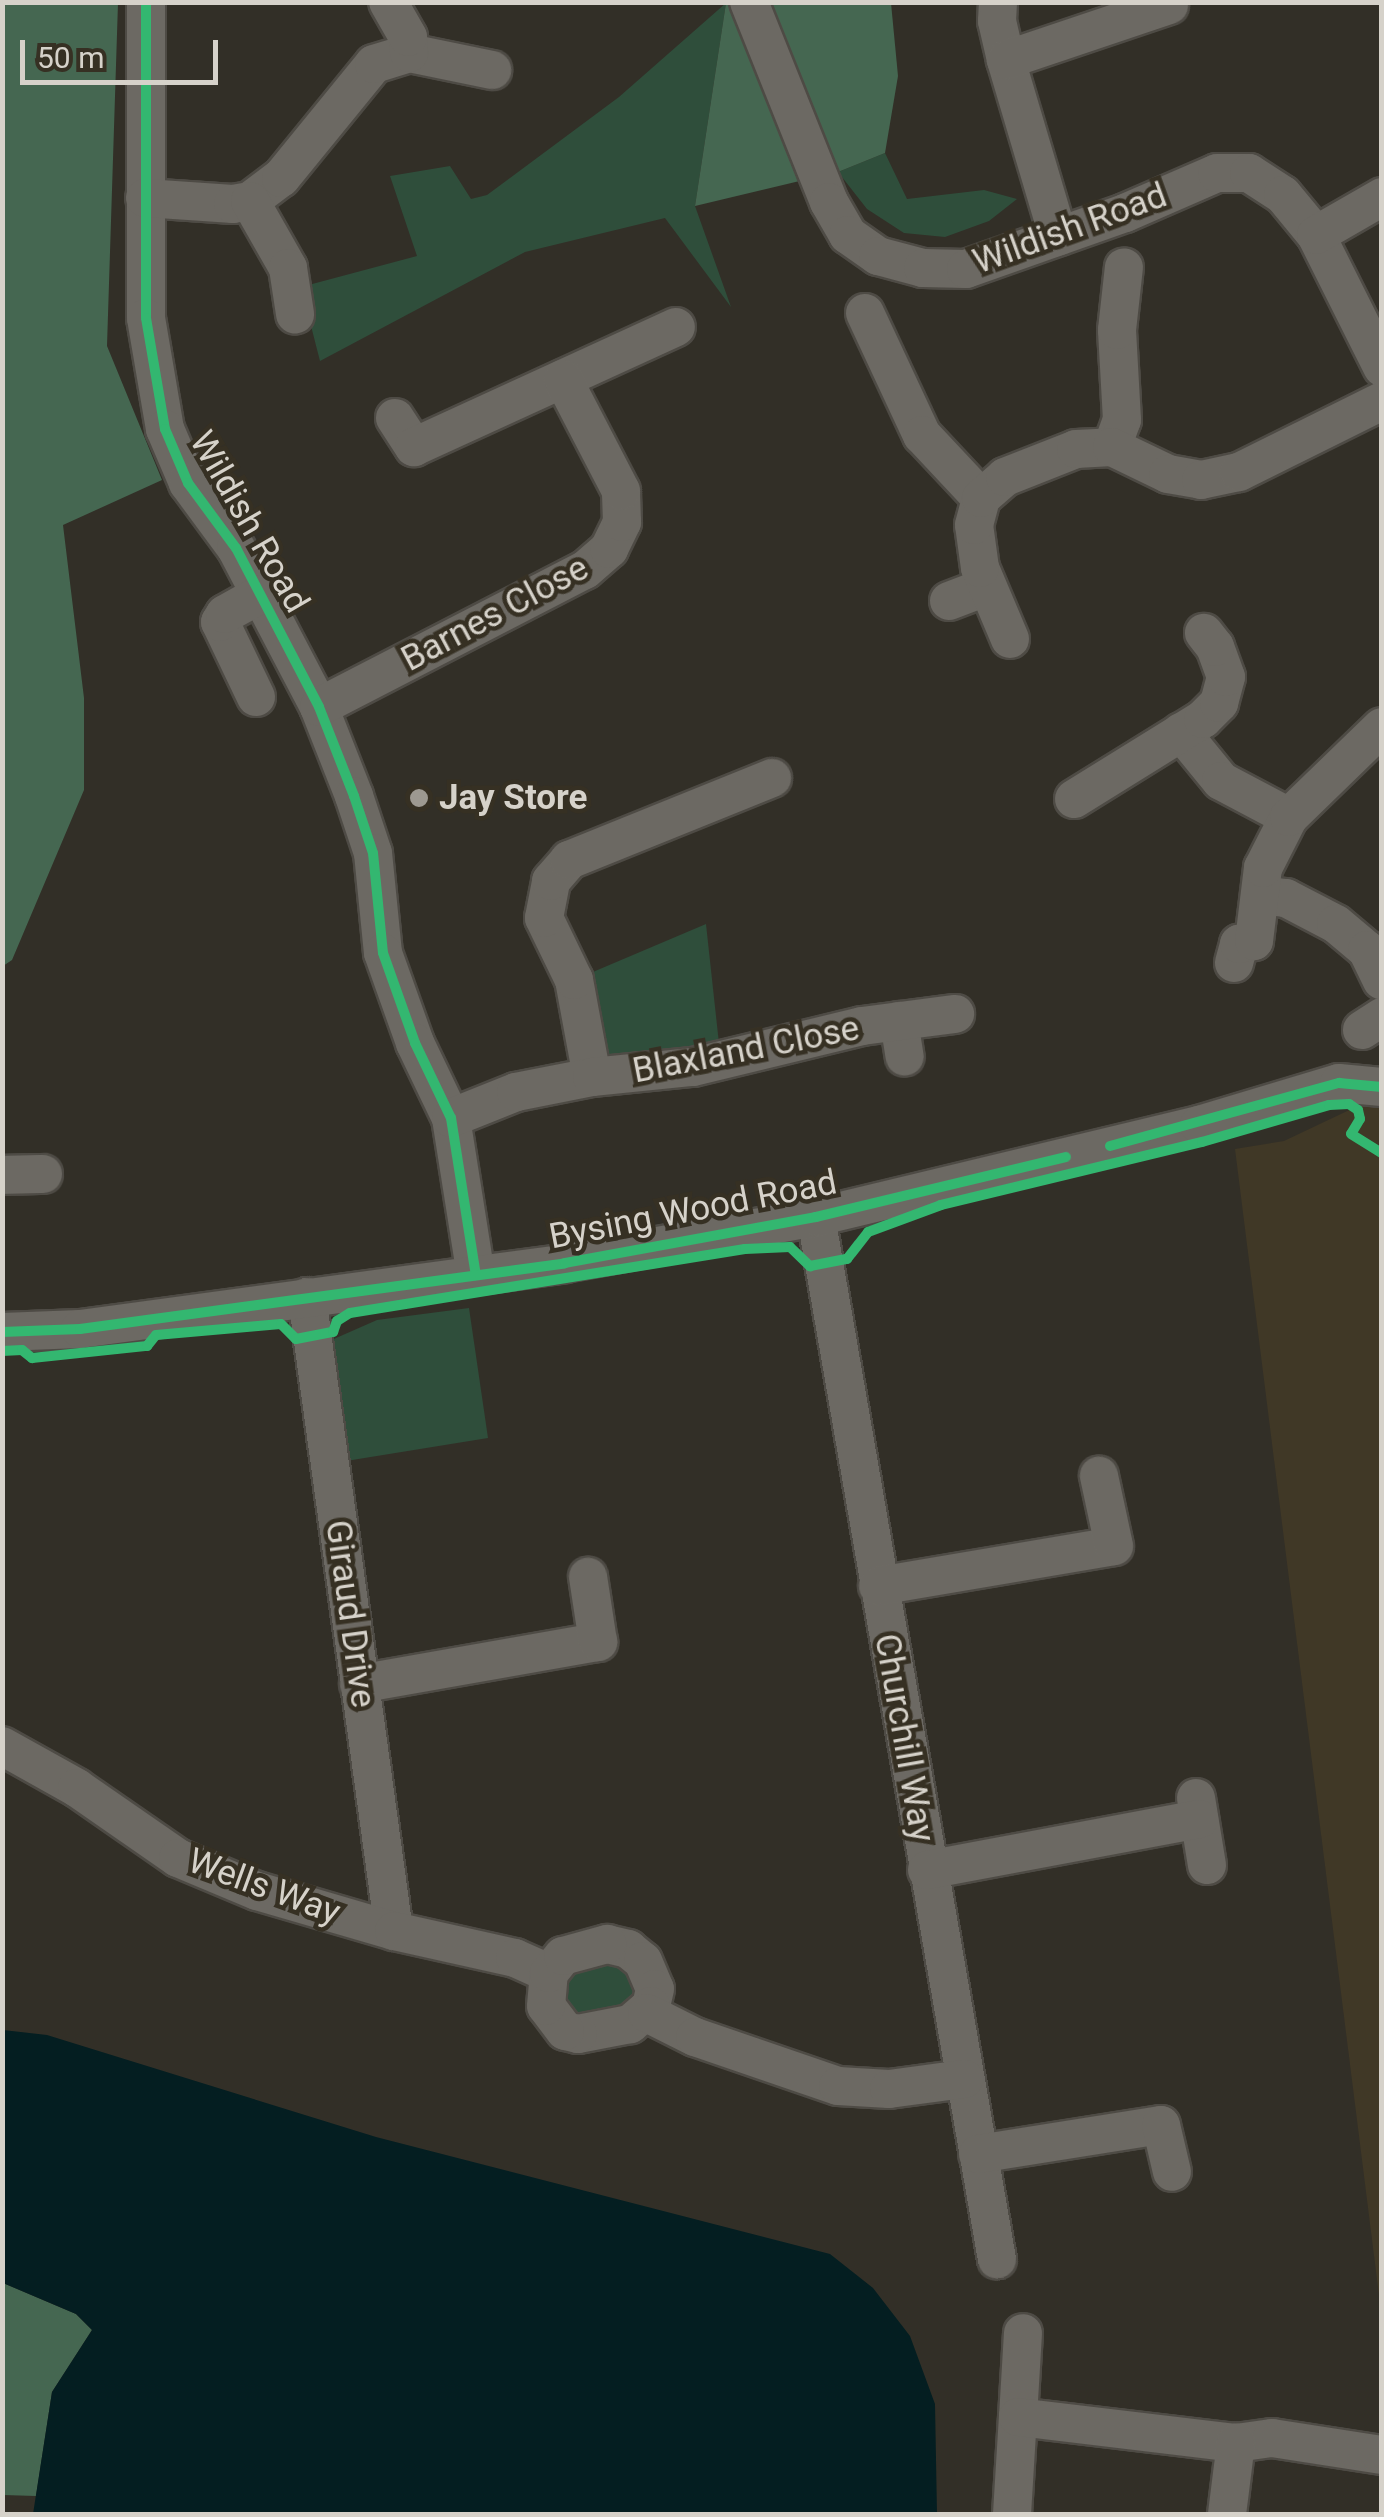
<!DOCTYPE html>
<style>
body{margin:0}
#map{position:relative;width:1384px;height:2517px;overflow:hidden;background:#322f27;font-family:Roboto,sans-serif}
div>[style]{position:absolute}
.built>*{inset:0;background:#403826}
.green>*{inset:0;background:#2f4e3b}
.forest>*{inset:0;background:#456751}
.water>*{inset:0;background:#041e21}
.roads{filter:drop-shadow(2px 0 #4e4b45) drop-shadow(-2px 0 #4e4b45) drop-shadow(0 2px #4e4b45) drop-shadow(0 -2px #4e4b45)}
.minor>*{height:38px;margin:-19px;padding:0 19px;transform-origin:19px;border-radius:19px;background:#6c6963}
.cycleway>*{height:10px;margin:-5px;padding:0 5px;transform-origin:5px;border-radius:5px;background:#33b770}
.dots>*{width:28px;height:28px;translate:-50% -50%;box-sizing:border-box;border:5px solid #363023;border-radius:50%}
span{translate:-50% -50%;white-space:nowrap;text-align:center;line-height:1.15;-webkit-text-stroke:9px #363023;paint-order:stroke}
.street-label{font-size:35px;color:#d6d2ca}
.poi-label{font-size:35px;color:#d6d2ca;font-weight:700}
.left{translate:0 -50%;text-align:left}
.frame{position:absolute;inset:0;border:5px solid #d6d2ca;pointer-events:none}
.scale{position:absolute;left:20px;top:40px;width:198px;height:45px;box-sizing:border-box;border:5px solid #d6d2ca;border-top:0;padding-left:12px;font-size:30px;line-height:35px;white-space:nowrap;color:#d6d2ca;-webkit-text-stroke:8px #363023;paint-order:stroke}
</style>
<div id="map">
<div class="built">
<div style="clip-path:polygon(1381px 1095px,1381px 2311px,1235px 1149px,1284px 1141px)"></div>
</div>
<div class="green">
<div style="clip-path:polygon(726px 3px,695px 206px,731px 307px,665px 218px,525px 252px,320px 361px,301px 287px,417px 256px,390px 176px,450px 166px,471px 199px,487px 195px,619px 97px)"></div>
<div style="clip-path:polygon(885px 153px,907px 199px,984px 190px,1017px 199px,989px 221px,945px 237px,904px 233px,867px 209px,838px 172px)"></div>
<div style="clip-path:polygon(706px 924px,721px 1062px,592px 1077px,574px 980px)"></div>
<div style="clip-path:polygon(469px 1308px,488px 1438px,346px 1461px,327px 1342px,377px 1320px)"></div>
<div style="clip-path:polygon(618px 1956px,639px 1985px,631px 2007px,574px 2016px,563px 2004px,564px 1972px)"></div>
</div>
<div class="forest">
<div style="clip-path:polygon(3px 2px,118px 3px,107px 346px,162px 480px,63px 525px,84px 698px,84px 790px,12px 960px,3px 966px)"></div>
<div style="clip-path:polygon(726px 3px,733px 3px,808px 179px,695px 206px)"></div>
<div style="clip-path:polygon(771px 3px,891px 3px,898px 76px,885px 153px,838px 172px)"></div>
<div style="clip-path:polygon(3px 2283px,76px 2314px,92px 2330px,52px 2392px,36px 2496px,3px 2495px)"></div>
</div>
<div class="water">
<div style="clip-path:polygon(3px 2030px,47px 2035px,376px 2137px,830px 2254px,873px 2288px,910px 2336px,935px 2404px,937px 2514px,33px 2514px,52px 2392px,92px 2330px,76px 2314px,3px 2283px)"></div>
</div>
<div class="roads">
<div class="minor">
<div style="left:146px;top:2px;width:316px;rotate:90deg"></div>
<div style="left:146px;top:318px;width:113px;rotate:80.3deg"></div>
<div style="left:165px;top:429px;width:59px;rotate:66.9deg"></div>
<div style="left:188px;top:483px;width:81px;rotate:53.6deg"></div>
<div style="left:236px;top:548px;width:179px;rotate:62.4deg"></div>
<div style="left:319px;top:707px;width:96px;rotate:68.5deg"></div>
<div style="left:354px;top:796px;width:60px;rotate:71.6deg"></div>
<div style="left:373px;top:853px;width:100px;rotate:84.3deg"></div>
<div style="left:383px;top:953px;width:96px;rotate:70.4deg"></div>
<div style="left:415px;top:1043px;width:83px;rotate:64.4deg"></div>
<div style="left:451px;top:1118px;width:159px;rotate:81deg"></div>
<div style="left:749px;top:2px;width:215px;rotate:68.2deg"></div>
<div style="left:829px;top:202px;width:38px;rotate:60deg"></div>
<div style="left:848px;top:235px;width:37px;rotate:35deg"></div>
<div style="left:878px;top:256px;width:47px;rotate:14.9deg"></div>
<div style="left:923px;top:268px;width:43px;rotate:1.3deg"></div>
<div style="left:966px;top:269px;width:169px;rotate:-19.4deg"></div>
<div style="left:1125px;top:213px;width:100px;rotate:-23.5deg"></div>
<div style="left:1217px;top:173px;width:32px"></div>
<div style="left:1249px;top:173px;width:40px;rotate:32.9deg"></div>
<div style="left:1283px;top:195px;width:52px;rotate:50.5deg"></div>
<div style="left:1316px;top:235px;width:148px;rotate:63.4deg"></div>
<div style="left:998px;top:2px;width:19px;rotate:93deg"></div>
<div style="left:997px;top:21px;width:40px;rotate:77deg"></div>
<div style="left:1006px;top:60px;width:184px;rotate:73.5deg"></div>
<div style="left:409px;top:53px;width:85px;rotate:11.6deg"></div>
<div style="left:1006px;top:60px;width:172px;rotate:-18.6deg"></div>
<div style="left:145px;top:198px;width:88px;rotate:3.9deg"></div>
<div style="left:233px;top:204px;width:17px;rotate:-10deg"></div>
<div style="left:250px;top:201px;width:39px;rotate:-37deg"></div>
<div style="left:281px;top:178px;width:147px;rotate:-50.8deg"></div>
<div style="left:374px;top:64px;width:37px;rotate:-17deg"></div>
<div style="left:409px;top:53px;width:16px;rotate:-94deg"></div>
<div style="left:408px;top:37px;width:40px;rotate:-119.7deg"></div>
<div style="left:250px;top:201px;width:77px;rotate:60.4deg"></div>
<div style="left:288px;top:268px;width:47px;rotate:81.3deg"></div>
<div style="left:1316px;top:235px;width:76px;rotate:-29.9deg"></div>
<div style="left:865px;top:313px;width:135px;rotate:65deg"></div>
<div style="left:922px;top:435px;width:86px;rotate:46.9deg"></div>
<div style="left:395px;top:418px;width:35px;rotate:57deg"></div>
<div style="left:414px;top:447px;width:288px;rotate:-24.6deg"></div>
<div style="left:1112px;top:447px;width:29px;rotate:-70deg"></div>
<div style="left:1122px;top:420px;width:90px;rotate:-93.2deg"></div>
<div style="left:1117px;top:330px;width:63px;rotate:-83.7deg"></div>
<div style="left:949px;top:601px;width:40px;rotate:-21deg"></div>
<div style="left:1010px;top:639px;width:77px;rotate:-112.9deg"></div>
<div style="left:980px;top:568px;width:43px;rotate:-97.9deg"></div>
<div style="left:974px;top:525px;width:28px;rotate:-75deg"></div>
<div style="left:981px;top:498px;width:32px;rotate:-41deg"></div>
<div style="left:1005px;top:477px;width:76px;rotate:-21.5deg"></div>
<div style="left:1076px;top:449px;width:36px;rotate:-3deg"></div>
<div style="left:1112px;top:447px;width:62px;rotate:25.7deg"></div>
<div style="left:1168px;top:474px;width:34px;rotate:10deg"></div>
<div style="left:1201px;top:480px;width:39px;rotate:-12deg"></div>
<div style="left:1239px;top:472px;width:160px;rotate:-26.4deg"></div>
<div style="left:256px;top:697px;width:83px;rotate:-115.6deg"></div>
<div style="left:220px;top:622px;width:9px;rotate:-58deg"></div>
<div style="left:225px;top:614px;width:41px;rotate:-29.1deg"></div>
<div style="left:319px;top:707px;width:299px;rotate:-27.3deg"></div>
<div style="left:585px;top:570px;width:32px;rotate:-41deg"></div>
<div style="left:609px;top:549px;width:30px;rotate:-64deg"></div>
<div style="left:622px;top:522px;width:31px;rotate:-92deg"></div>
<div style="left:621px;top:491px;width:126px;rotate:-117.4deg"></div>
<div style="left:1181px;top:732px;width:63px;rotate:50.8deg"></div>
<div style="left:1221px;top:781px;width:77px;rotate:27.9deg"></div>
<div style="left:1074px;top:799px;width:152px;rotate:-31.8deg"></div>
<div style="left:1203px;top:719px;width:23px;rotate:-45deg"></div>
<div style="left:1219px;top:703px;width:27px;rotate:-75deg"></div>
<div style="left:1226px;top:677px;width:32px;rotate:-110deg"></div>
<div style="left:1215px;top:647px;width:18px;rotate:-128deg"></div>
<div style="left:1261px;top:895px;width:25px;rotate:7deg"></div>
<div style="left:1286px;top:898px;width:56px;rotate:27.5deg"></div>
<div style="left:1336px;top:924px;width:40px;rotate:40deg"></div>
<div style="left:1367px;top:950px;width:34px;rotate:64deg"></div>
<div style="left:1234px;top:963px;width:20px;rotate:-75deg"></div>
<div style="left:1239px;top:944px;width:15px;rotate:-11deg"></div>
<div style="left:1254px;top:941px;width:74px;rotate:-83deg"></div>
<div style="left:1263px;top:868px;width:57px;rotate:-63deg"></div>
<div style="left:1289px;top:817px;width:129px;rotate:-44.1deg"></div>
<div style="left:899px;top:1021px;width:36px;rotate:81deg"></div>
<div style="left:1362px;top:1030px;width:24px;rotate:-33deg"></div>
<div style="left:592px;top:1077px;width:99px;rotate:-100.5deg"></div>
<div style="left:574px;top:980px;width:69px;rotate:-115.8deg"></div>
<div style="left:544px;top:918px;width:38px;rotate:-79deg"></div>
<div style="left:551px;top:881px;width:28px;rotate:-49deg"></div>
<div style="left:569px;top:860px;width:219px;rotate:-22deg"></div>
<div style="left:451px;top:1118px;width:70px;rotate:-21.8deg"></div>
<div style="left:516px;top:1092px;width:77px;rotate:-11.2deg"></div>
<div style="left:592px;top:1077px;width:101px;rotate:-5.7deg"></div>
<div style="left:693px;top:1067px;width:174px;rotate:-13.6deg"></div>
<div style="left:862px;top:1026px;width:94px;rotate:-7.4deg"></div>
<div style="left:2px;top:1175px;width:41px;rotate:-1.4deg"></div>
<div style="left:816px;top:1217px;width:1058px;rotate:80.15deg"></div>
<div style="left:307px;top:1297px;width:640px;rotate:82.19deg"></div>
<div style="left:2px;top:1332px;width:78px;rotate:-2.2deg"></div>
<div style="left:80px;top:1329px;width:489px;rotate:-7.7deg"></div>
<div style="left:565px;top:1263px;width:255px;rotate:-10.4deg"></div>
<div style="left:816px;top:1217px;width:394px;rotate:-13.5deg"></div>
<div style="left:1199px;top:1125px;width:146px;rotate:-16.7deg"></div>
<div style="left:1339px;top:1083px;width:43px;rotate:5.3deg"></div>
<div style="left:878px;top:1586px;width:239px;rotate:-9.6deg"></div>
<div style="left:1114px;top:1546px;width:72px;rotate:-102.1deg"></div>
<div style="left:359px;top:1684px;width:243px;rotate:-10deg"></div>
<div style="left:598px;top:1642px;width:66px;rotate:-98.7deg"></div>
<div style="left:2px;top:1746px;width:86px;rotate:29.2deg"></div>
<div style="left:77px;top:1788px;width:123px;rotate:34.7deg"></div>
<div style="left:178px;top:1858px;width:86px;rotate:22.7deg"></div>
<div style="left:257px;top:1891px;width:143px;rotate:16.3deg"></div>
<div style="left:394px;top:1931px;width:124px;rotate:12.6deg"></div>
<div style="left:515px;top:1958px;width:37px;rotate:24deg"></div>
<div style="left:1196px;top:1798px;width:68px;rotate:80.7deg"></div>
<div style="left:927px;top:1870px;width:277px;rotate:-10.6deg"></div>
<div style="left:607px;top:1944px;width:22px;rotate:13deg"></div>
<div style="left:628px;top:1949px;width:19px;rotate:39deg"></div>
<div style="left:643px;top:1961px;width:30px;rotate:67deg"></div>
<div style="left:655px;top:1989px;width:17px;rotate:103deg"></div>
<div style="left:651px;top:2006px;width:28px;rotate:139deg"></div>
<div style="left:630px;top:2024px;width:53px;rotate:169.1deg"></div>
<div style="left:578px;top:2034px;width:13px;rotate:-167deg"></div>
<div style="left:565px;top:2031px;width:31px;rotate:-127deg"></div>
<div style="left:546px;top:2006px;width:33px;rotate:-85deg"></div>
<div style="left:549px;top:1973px;width:22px;rotate:-51deg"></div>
<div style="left:563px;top:1956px;width:46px;rotate:-15.3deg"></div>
<div style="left:647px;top:2013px;width:54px;rotate:26.6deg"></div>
<div style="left:695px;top:2037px;width:151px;rotate:18.9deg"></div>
<div style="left:838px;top:2086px;width:51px;rotate:3.4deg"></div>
<div style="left:889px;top:2089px;width:76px;rotate:-7.6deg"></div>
<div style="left:978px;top:2154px;width:185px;rotate:-9deg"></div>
<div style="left:1161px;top:2125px;width:48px;rotate:76.8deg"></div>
<div style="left:1018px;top:2417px;width:84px;rotate:-86.6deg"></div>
<div style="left:1012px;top:2514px;width:97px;rotate:-86.5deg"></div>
<div style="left:1018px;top:2417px;width:220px;rotate:6.8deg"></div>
<div style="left:1236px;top:2443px;width:36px;rotate:-8deg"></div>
<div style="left:1272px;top:2438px;width:111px;rotate:8.8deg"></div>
<div style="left:1227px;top:2514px;width:72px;rotate:-82.8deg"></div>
</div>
</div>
<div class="cycleway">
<div style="left:146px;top:2px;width:316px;rotate:90deg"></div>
<div style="left:146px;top:318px;width:113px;rotate:80.3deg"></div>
<div style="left:165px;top:429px;width:59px;rotate:66.9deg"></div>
<div style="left:188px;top:483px;width:81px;rotate:53.6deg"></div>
<div style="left:236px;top:548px;width:179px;rotate:62.4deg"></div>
<div style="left:319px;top:707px;width:96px;rotate:68.5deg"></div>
<div style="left:354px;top:796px;width:60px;rotate:71.6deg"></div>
<div style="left:373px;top:853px;width:100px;rotate:84.3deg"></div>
<div style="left:383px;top:953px;width:96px;rotate:70.4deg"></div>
<div style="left:415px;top:1043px;width:83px;rotate:64.4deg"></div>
<div style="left:451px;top:1118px;width:159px;rotate:81deg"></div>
<div style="left:1110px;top:1146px;width:238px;rotate:-15.4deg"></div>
<div style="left:1339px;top:1083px;width:43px;rotate:5.3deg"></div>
<div style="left:2px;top:1332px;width:78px;rotate:-2.2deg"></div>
<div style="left:80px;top:1329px;width:489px;rotate:-7.7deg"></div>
<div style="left:565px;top:1263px;width:255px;rotate:-10.4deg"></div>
<div style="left:816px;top:1217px;width:257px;rotate:-13.5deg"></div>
<div style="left:2px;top:1351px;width:20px;rotate:-3deg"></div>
<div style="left:22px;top:1350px;width:13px;rotate:39deg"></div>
<div style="left:32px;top:1358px;width:116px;rotate:-6deg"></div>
<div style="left:147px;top:1346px;width:14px;rotate:-51deg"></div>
<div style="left:156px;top:1335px;width:125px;rotate:-5deg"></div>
<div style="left:281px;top:1324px;width:21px;rotate:45deg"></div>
<div style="left:296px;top:1339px;width:38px;rotate:-11deg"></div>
<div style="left:333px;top:1332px;width:12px;rotate:-70deg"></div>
<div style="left:337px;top:1321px;width:15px;rotate:-32deg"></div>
<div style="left:350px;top:1313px;width:400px;rotate:-9.2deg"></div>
<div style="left:745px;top:1249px;width:45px;rotate:-2.5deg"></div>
<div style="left:790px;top:1247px;width:28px;rotate:44deg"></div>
<div style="left:810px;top:1266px;width:38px;rotate:-11deg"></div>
<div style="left:847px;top:1259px;width:34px;rotate:-52deg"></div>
<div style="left:868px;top:1232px;width:78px;rotate:-20.3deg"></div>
<div style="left:941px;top:1205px;width:268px;rotate:-13.6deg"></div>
<div style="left:1202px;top:1142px;width:132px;rotate:-16.2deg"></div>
<div style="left:1329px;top:1105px;width:20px;rotate:-3deg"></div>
<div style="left:1349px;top:1104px;width:11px;rotate:34deg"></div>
<div style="left:1358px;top:1110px;width:9px;rotate:77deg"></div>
<div style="left:1360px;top:1119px;width:17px;rotate:121deg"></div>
<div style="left:1351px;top:1134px;width:36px;rotate:32deg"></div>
</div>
<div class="dots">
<div style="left:419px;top:798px;background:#9d9991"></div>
</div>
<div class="street-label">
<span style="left:1070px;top:229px;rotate:-20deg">Wildish Road</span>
<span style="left:249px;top:522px;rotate:60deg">Wildish Road</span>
<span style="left:495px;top:614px;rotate:-28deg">Barnes Close</span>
<span style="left:746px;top:1050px;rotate:-11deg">Blaxland Close</span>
<span style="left:693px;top:1210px;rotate:-11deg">Bysing Wood Road</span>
<span style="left:350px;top:1614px;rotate:82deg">Giraud Drive</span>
<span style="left:904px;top:1738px;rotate:80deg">Churchill Way</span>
<span style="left:264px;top:1887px;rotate:20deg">Wells Way</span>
</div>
<div class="poi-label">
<span class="left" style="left:439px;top:798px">Jay Store</span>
</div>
<div class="frame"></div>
<div class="scale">50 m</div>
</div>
